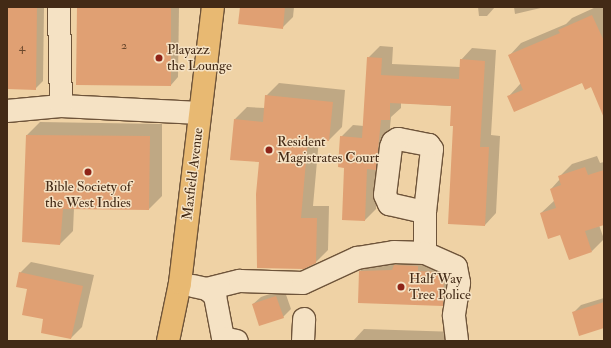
<!DOCTYPE html>
<style>
body{margin:0}
#map{position:relative;width:611px;height:348px;overflow:hidden;background:#efd2a5;font-family:"IM FELL Double Pica",serif}
div>[style]{position:absolute}
.shadow>*{inset:0;background:#0003}
.building>*{inset:0;background:#e0a073}
.roads{filter:drop-shadow(1px 0 #6e543a) drop-shadow(-1px 0 #6e543a) drop-shadow(0 1px #6e543a) drop-shadow(0 -1px #6e543a)}
.minor>*{height:22px;margin:-11px;padding:0 11px;transform-origin:11px;border-radius:11px;background:#f5e2c4}
.major>*{height:22px;margin:-11px;padding:0 11px;transform-origin:11px;border-radius:11px;background:#e8b972}
.dots>*{width:11px;height:11px;translate:-50% -50%;box-sizing:border-box;border:2px solid #f5e2c4;border-radius:50%}
span{translate:-50% -50%;white-space:nowrap;text-align:center;line-height:1.15;-webkit-text-stroke:3px #f5e2c4;paint-order:stroke}
.number-label{font-size:12px;color:#6a482d}
.number-label span{-webkit-text-stroke-width:0}
.poi-label{font-size:14px;color:#432a16}
.left{translate:0 -50%;text-align:left}
.street-label{font-size:14px;color:#432a16}
.frame{position:absolute;inset:0;border:8px solid #432a16;pointer-events:none}
</style>
<div id="map">
<div class="shadow">
<div style="clip-path:polygon(7px 7px,44px 7px,43px 81px,35px 89px,7px 88px)"></div>
<div style="clip-path:polygon(78px 7px,179px 7px,178px 77px,171px 85px)"></div>
<div style="clip-path:polygon(241px 7px,294px 7px,293px 17px,282px 28px)"></div>
<div style="clip-path:polygon(478px 7px,495px 7px,487px 16px,479px 16px)"></div>
<div style="clip-path:polygon(514px 7px,545px 7px,515px 14px)"></div>
<div style="clip-path:polygon(596px 7px,604px 7px,604px 115px,591px 86px,583px 82px,509px 96px,521px 83px,509px 56px,521px 43px,566px 24px,572px 18px)"></div>
<div style="clip-path:polygon(380px 46px,393px 47px,392px 64px,460px 67px,461px 60px,472px 48px,496px 50px,491px 135px,500px 136px,496px 213px,485px 225px,454px 125px,452px 106px,401px 103px,401px 108px,391px 117px,387px 158px,378px 166px,376px 209px,365px 220px,346px 167px,341px 137px,353px 125px,364px 126px,368px 58px)"></div>
<div style="clip-path:polygon(279px 83px,345px 90px,342px 127px,329px 140px,319px 139px,313px 206px,329px 206px,328px 250px,316px 262px,235px 119px,247px 107px,265px 108px,266px 96px)"></div>
<div style="clip-path:polygon(40px 122px,162px 124px,162px 196px,149px 209px,74px 208px,73px 231px,60px 244px,27px 135px)"></div>
<div style="clip-path:polygon(597px 156px,600px 163px,604px 162px,604px 224px,599px 225px,604px 239px,592px 251px,561px 234px,541px 213px,555px 200px,551px 189px,560px 179px,559px 177px,572px 164px)"></div>
<div style="clip-path:polygon(371px 260px,448px 261px,453px 294px,442px 305px,360px 271px)"></div>
<div style="clip-path:polygon(31px 262px,94px 275px,82px 327px,71px 338px,45px 319px,20px 273px)"></div>
<div style="clip-path:polygon(284px 289px,291px 309px,283px 317px,253px 304px,261px 297px)"></div>
<div style="clip-path:polygon(604px 298px,604px 327px,573px 313px,581px 305px)"></div>
<div style="clip-path:polygon(364px 329px,458px 332px,466px 341px,353px 341px)"></div>
</div>
<div class="building">
<div style="clip-path:polygon(7px 7px,37px 7px,36px 90px,7px 89px)"></div>
<div style="clip-path:polygon(77px 7px,171px 7px,171px 86px,76px 85px)"></div>
<div style="clip-path:polygon(240px 7px,285px 7px,283px 29px,238px 24px)"></div>
<div style="clip-path:polygon(592px 15px,604px 41px,604px 118px,591px 87px,585px 90px,582px 83px,514px 112px,507px 96px,523px 90px,508px 55px,560px 33px,558px 30px)"></div>
<div style="clip-path:polygon(367px 57px,382px 58px,381px 75px,459px 79px,460px 59px,485px 61px,480px 147px,489px 147px,485px 226px,448px 224px,453px 126px,450px 126px,451px 106px,390px 103px,390px 120px,381px 120px,376px 170px,367px 169px,365px 221px,342px 220px,344px 168px,338px 167px,340px 136px,362px 138px)"></div>
<div style="clip-path:polygon(265px 95px,333px 102px,329px 141px,308px 138px,301px 218px,317px 218px,316px 263px,304px 269px,257px 268px,256px 194px,259px 162px,230px 160px,234px 119px,263px 122px)"></div>
<div style="clip-path:polygon(26px 135px,150px 136px,149px 210px,63px 209px,60px 245px,22px 242px)"></div>
<div style="clip-path:polygon(585px 167px,588px 175px,604px 170px,604px 225px,585px 231px,592px 252px,569px 260px,560px 235px,548px 239px,540px 213px,556px 208px,550px 189px,561px 185px,558px 176px)"></div>
<div style="clip-path:polygon(394px 265px,418px 266px,418px 271px,436px 272px,444px 275px,443px 306px,358px 303px,359px 271px,392px 270px)"></div>
<div style="clip-path:polygon(19px 272px,83px 286px,71px 339px,41px 333px,43px 319px,22px 315px,27px 289px,16px 287px)"></div>
<div style="clip-path:polygon(276px 296px,284px 318px,259px 326px,252px 304px)"></div>
<div style="clip-path:polygon(604px 302px,604px 328px,579px 336px,572px 312px)"></div>
</div>
<div class="roads">
<div class="minor">
<div style="left:61px;top:106px;width:139px;rotate:2.9deg"></div>
<div style="left:7px;top:111px;width:54px;rotate:-5.3deg"></div>
<div style="left:61px;top:106px;width:99px;rotate:-91.2deg"></div>
<div style="left:425px;top:253px;width:41px;rotate:-90deg"></div>
<div style="left:425px;top:212px;width:63px;rotate:-83.7deg"></div>
<div style="left:432px;top:149px;width:5px;rotate:-127deg"></div>
<div style="left:429px;top:145px;width:32px;rotate:-169deg"></div>
<div style="left:398px;top:139px;width:6px;rotate:149deg"></div>
<div style="left:393px;top:142px;width:5px;rotate:112deg"></div>
<div style="left:391px;top:147px;width:48px;rotate:97.1deg"></div>
<div style="left:385px;top:195px;width:10px;rotate:66deg"></div>
<div style="left:389px;top:204px;width:37px;rotate:13deg"></div>
<div style="left:193px;top:286px;width:14px;rotate:12deg"></div>
<div style="left:207px;top:289px;width:11px;rotate:41deg"></div>
<div style="left:215px;top:296px;width:43px;rotate:79.2deg"></div>
<div style="left:223px;top:338px;width:14px;rotate:12deg"></div>
<div style="left:207px;top:289px;width:34px;rotate:-14deg"></div>
<div style="left:240px;top:281px;width:63px;rotate:1.8deg"></div>
<div style="left:303px;top:283px;width:60px;rotate:-24.8deg"></div>
<div style="left:357px;top:258px;width:37px;rotate:-9deg"></div>
<div style="left:394px;top:252px;width:31px;rotate:2deg"></div>
<div style="left:425px;top:253px;width:34px;rotate:24deg"></div>
<div style="left:456px;top:267px;width:16px;rotate:79deg"></div>
<div style="left:459px;top:283px;width:33px;rotate:99deg"></div>
<div style="left:454px;top:316px;width:25px;rotate:83deg"></div>
<div style="left:303px;top:341px;width:22px;rotate:-87deg"></div>
</div>
<div class="major">
<div style="left:168px;top:341px;width:59px;rotate:-78.3deg"></div>
<div style="left:180px;top:283px;width:278px;rotate:-83.2deg"></div>
</div>
</div>
<div class="dots">
<div style="left:159px;top:58px;background:#8f2418"></div>
<div style="left:269px;top:150px;background:#8f2418"></div>
<div style="left:88px;top:172px;background:#8f2418"></div>
<div style="left:401px;top:287px;background:#8f2418"></div>
</div>
<div class="number-label">
<span style="left:124px;top:46px">2</span>
<span style="left:22px;top:48px">4</span>
</div>
<div class="poi-label">
<span class="left" style="left:167px;top:58px">Playazz<br>the Lounge</span>
<span class="left" style="left:277px;top:150px">Resident<br>Magistrates Court</span>
<span style="left:88px;top:195px">Bible Society of<br>the West Indies</span>
<span class="left" style="left:409px;top:287px">Half Way<br>Tree Police</span>
</div>
<div class="street-label">
<span style="left:193px;top:174px;rotate:-83deg">Maxfield Avenue</span>
</div>
<div class="frame"></div>
</div>
